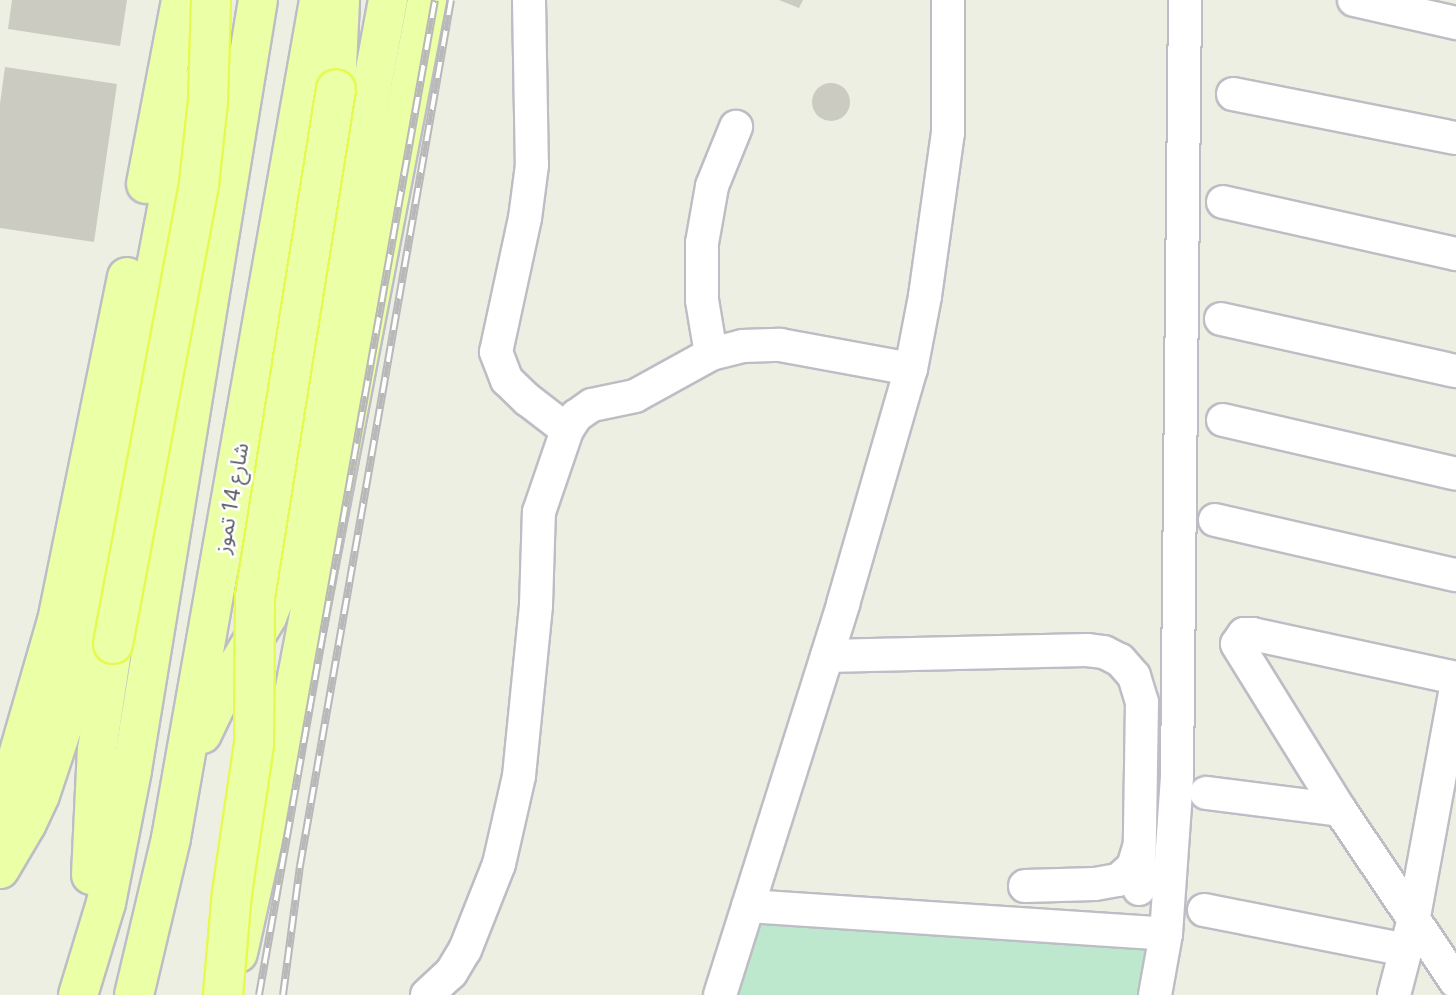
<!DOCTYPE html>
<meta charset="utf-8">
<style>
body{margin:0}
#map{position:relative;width:1456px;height:995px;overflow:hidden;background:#edefe3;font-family:"Noto Sans","Noto Sans Arabic",sans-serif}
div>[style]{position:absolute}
.green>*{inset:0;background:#bde8ce}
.building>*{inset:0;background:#cbcbc2}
.round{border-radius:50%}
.roads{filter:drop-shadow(2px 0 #bdbdc5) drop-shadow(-2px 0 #bdbdc5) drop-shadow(0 2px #bdbdc5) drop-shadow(0 -2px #bdbdc5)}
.minor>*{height:32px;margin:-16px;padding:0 16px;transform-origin:16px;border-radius:16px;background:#fff}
.major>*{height:38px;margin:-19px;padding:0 19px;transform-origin:19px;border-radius:19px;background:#ebffa7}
.rail>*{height:8px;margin-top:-4px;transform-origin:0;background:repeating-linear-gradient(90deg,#fff 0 16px,#b8b8b9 0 32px);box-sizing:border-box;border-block:2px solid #b8b8b9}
.bridges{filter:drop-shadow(2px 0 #e6f951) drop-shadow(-2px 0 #e6f951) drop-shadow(0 2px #e6f951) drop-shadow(0 -2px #e6f951)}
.major-bridge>*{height:38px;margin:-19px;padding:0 19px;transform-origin:19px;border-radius:19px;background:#ebffa7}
span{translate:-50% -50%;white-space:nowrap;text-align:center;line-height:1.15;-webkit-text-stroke:5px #fff;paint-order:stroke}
.street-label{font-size:21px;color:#5b5b64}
</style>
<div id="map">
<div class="green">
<div style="clip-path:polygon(754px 918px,1151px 948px,1144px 995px,735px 995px)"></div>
</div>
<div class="building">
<div style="clip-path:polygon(12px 0,127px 0,120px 46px,8px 29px)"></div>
<div style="clip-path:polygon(779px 0,803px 0,799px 8px)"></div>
<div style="clip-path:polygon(5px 67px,117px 84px,94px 242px,0 228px,0 104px)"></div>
<div class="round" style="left:812px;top:83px;width:38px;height:38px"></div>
</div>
<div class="roads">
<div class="minor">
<div style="left:529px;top:0;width:165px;rotate:89deg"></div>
<div style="left:532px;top:165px;width:53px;rotate:97.5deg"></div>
<div style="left:525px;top:218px;width:137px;rotate:102.2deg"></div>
<div style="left:496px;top:352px;width:30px;rotate:69deg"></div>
<div style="left:507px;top:380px;width:29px;rotate:44deg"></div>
<div style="left:528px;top:400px;width:49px;rotate:37.6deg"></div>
<div style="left:1354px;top:0;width:105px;rotate:12.7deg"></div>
<div style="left:1233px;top:94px;width:227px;rotate:11.2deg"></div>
<div style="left:1223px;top:202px;width:239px;rotate:12.6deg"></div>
<div style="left:1221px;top:319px;width:241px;rotate:12.5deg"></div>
<div style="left:711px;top:354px;width:55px;rotate:-99.5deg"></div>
<div style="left:702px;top:300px;width:57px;rotate:-90deg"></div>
<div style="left:702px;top:243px;width:58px;rotate:-80deg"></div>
<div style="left:712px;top:186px;width:64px;rotate:-67.9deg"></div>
<div style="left:1223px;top:420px;width:239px;rotate:13deg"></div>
<div style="left:1215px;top:520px;width:247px;rotate:12.9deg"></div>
<div style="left:827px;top:656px;width:260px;rotate:-1.3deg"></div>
<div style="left:1087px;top:650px;width:17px;rotate:7deg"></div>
<div style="left:1104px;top:652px;width:18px;rotate:27deg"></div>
<div style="left:1120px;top:660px;width:21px;rotate:49deg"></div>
<div style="left:1134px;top:676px;width:27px;rotate:73deg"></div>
<div style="left:1142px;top:702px;width:187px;rotate:90.9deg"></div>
<div style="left:1456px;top:678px;width:208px;rotate:-167.8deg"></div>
<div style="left:1253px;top:634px;width:9px;rotate:180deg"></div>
<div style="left:1244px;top:634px;width:12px;rotate:125deg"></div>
<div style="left:1237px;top:644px;width:195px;rotate:58.2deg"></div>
<div style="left:1340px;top:810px;width:207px;rotate:56deg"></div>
<div style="left:1206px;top:793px;width:135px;rotate:7.2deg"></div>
<div style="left:1025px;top:886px;width:70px;rotate:-1.6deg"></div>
<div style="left:1095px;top:884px;width:23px;rotate:-10deg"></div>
<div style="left:1118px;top:880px;width:20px;rotate:-41deg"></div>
<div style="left:1133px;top:867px;width:21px;rotate:-73deg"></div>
<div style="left:748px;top:906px;width:419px;rotate:3.8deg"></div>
<div style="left:1204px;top:910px;width:206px;rotate:11.2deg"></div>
<div style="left:427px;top:995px;width:33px;rotate:-43deg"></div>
<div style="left:451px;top:973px;width:27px;rotate:-59deg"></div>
<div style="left:465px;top:950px;width:92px;rotate:-68.4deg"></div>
<div style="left:499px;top:864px;width:90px;rotate:-77.2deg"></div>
<div style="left:519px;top:776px;width:172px;rotate:-84.3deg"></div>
<div style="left:536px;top:605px;width:93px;rotate:-88.2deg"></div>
<div style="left:539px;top:512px;width:87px;rotate:-71.1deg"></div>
<div style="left:567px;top:430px;width:17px;rotate:-57deg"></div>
<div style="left:576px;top:416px;width:19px;rotate:-35deg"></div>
<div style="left:592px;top:405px;width:44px;rotate:-11.8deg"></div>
<div style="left:635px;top:396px;width:87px;rotate:-28.9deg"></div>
<div style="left:711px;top:354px;width:32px;rotate:-14deg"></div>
<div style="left:742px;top:346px;width:38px;rotate:-2deg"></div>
<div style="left:780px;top:345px;width:133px;rotate:10.4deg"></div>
<div style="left:720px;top:995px;width:410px;rotate:-72.5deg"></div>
<div style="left:843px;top:604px;width:245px;rotate:-73.9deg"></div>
<div style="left:911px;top:369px;width:74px;rotate:-79.1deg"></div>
<div style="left:925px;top:296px;width:165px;rotate:-82deg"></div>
<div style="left:948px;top:133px;width:133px;rotate:-90deg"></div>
<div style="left:1155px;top:995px;width:62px;rotate:-79.8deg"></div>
<div style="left:1166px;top:934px;width:158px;rotate:-86deg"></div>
<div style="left:1177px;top:776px;width:776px;rotate:-89.41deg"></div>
<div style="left:1394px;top:995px;width:75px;rotate:-75.4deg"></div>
<div style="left:1413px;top:922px;width:238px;rotate:-79.6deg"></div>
</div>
<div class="major">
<div style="left:336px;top:89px;width:89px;rotate:-87.4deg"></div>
<div style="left:146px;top:184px;width:187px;rotate:-79.2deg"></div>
<div style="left:202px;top:734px;width:51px;rotate:-64.4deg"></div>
<div style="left:224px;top:688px;width:83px;rotate:-58.8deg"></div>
<div style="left:267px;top:617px;width:31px;rotate:-68deg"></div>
<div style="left:279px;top:588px;width:598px;rotate:-79.5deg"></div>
<div style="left:0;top:818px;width:205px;rotate:-73.9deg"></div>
<div style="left:57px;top:621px;width:351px;rotate:-78.5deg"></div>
<div style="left:0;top:869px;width:53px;rotate:-59.6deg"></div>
<div style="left:27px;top:823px;width:31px;rotate:-65deg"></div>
<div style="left:40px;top:795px;width:120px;rotate:-71.6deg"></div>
<div style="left:78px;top:681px;width:524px;rotate:-79.33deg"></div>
<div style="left:175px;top:166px;width:52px;rotate:-75.4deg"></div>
<div style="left:188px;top:116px;width:45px;rotate:-66.3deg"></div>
<div style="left:91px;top:875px;width:125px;rotate:-87.3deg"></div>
<div style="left:97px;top:750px;width:107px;rotate:-81.4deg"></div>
<div style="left:238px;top:953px;width:208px;rotate:-77.5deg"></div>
<div style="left:283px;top:750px;width:764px;rotate:-79.13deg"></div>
<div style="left:78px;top:995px;width:96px;rotate:-73.1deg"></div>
<div style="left:106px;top:903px;width:136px;rotate:-78.9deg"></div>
<div style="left:132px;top:770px;width:780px;rotate:-80.71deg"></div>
<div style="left:134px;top:995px;width:161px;rotate:-76.7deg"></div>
<div style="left:171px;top:838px;width:851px;rotate:-79.98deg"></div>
</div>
</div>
<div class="rail">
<div style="left:259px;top:995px;width:1010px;rotate:-79.97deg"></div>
<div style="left:283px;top:995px;width:130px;rotate:-82.5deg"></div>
<div style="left:300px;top:866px;width:879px;rotate:-80.11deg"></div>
</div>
<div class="bridges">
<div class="major-bridge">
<div style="left:113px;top:644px;width:469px;rotate:-79.4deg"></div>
<div style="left:199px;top:183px;width:82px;rotate:-83.7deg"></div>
<div style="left:208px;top:101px;width:101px;rotate:-88.3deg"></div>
<div style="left:223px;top:995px;width:102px;rotate:-85deg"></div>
<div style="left:232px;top:893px;width:151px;rotate:-81.6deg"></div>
<div style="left:254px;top:744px;width:147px;rotate:-89.6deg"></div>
<div style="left:255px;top:597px;width:514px;rotate:-80.94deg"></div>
</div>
</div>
<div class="street-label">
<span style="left:231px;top:498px;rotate:-80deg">شارع 14 تموز</span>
</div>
</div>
